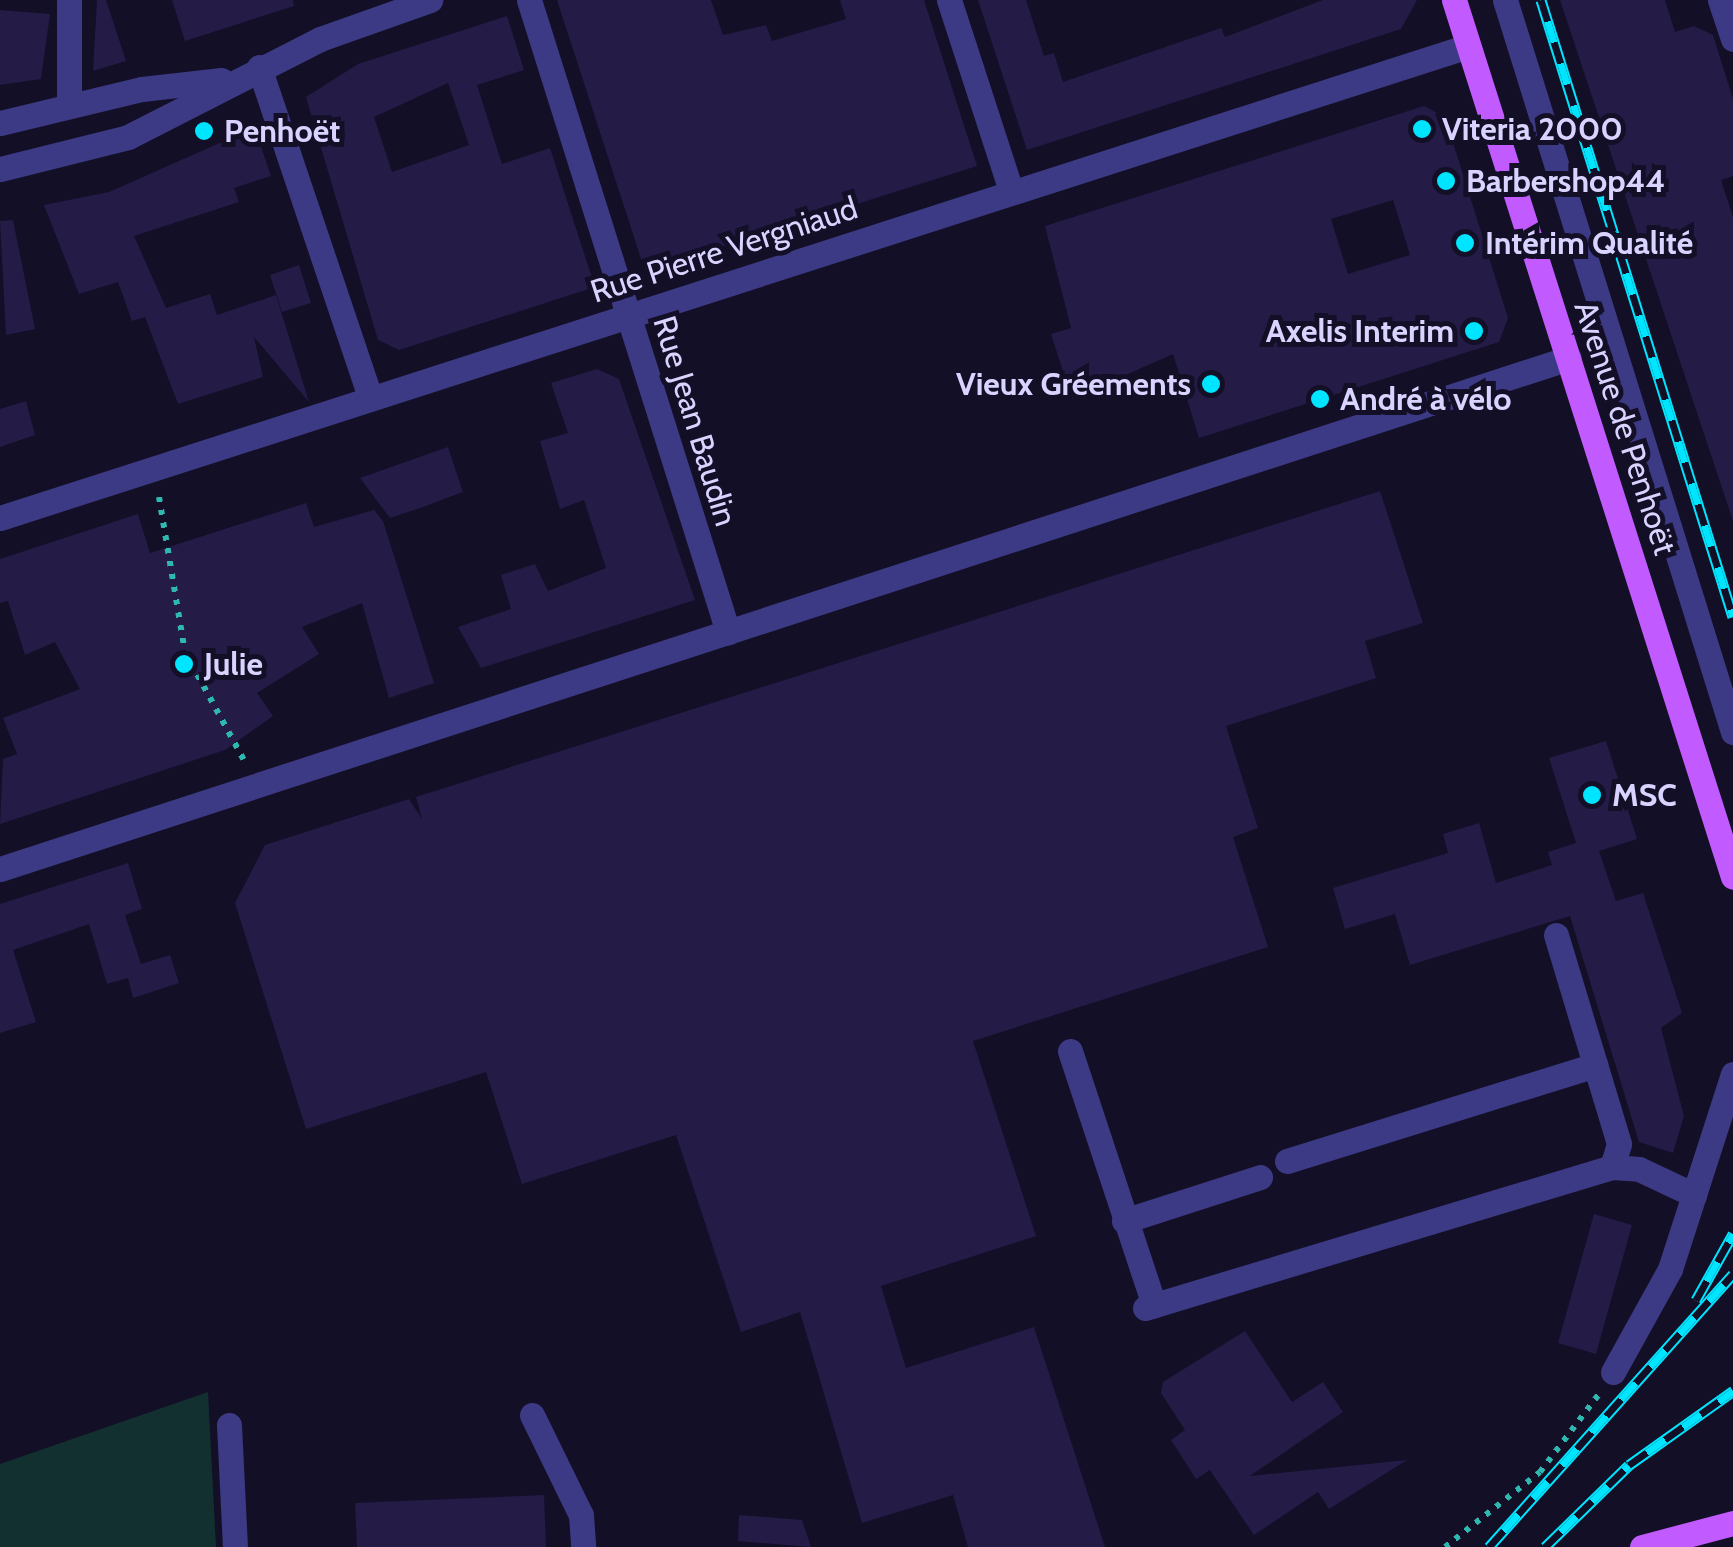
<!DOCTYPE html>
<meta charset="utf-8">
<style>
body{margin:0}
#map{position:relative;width:1733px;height:1547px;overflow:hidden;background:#130f26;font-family:Cabin,sans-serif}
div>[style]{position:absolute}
.green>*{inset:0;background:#12302f}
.building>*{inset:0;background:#241b47}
.path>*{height:6px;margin-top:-3px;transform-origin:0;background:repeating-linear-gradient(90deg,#2fb8b0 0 5px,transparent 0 13px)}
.minor>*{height:25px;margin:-12.5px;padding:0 12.5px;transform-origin:12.5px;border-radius:12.5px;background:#3d3a85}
.major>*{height:25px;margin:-12.5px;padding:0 12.5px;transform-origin:12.5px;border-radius:12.5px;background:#c25bff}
.rail>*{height:11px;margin-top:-5.5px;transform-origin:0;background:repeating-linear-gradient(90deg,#130f26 0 22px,#00e5ff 0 44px);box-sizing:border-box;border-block:2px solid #00e5ff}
.dots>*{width:28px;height:28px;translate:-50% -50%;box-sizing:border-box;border:5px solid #130f26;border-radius:50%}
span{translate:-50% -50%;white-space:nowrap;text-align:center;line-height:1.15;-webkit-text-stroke:10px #130f26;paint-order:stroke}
.poi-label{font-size:32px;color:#d9d4ff;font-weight:700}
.left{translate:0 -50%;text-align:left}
.right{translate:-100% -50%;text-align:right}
.street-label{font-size:32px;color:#d9d4ff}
</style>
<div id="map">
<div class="green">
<div style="clip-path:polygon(208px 1392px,216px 1547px,0 1547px,0 1464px)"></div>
</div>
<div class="building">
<div style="clip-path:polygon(97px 0,106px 0,126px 61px,93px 71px)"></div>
<div style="clip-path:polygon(172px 0,293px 0,294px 6px,185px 41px)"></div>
<div style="clip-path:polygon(557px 0,711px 0,723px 35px,766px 25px,772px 41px,846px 19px,840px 0,924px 0,977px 166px,645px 271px)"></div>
<div style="clip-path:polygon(978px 0,1026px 0,1044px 56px,1054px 53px,1063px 82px,1221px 28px,1225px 37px,1323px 0,1417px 0,1401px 29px,1027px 150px)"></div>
<div style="clip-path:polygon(1560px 0,1665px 0,1675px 32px,1694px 26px,1713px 35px,1733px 99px,1733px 176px,1721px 180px,1733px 217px,1733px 521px)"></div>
<div style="clip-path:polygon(0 10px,50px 14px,41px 79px,0 85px)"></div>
<div style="clip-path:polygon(evenodd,507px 16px,524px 70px,477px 85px,502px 164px,550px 148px,595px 287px,399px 350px,378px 340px,306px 97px,358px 64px,507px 16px,448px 83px,469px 145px,392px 172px,374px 117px,448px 83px)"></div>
<div style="clip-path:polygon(evenodd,1424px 106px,1445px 117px,1508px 318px,1499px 342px,1199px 438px,1173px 354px,1072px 399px,1051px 334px,1071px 328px,1045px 226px,1424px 106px,1393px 200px,1410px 255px,1348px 274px,1331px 219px,1393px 200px)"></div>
<div style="clip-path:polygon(240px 134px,259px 141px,271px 176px,234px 188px,239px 202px,134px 236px,166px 308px,210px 294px,217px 315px,276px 295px,309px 402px,254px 337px,263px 377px,178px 404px,145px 317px,132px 321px,118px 282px,79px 294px,44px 205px,109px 192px)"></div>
<div style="clip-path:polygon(13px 220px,35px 329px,6px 335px,0 221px)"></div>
<div style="clip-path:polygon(299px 265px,311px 303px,282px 312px,270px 275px)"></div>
<div style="clip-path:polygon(597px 369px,619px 379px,695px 600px,481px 668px,458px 627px,511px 609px,501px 575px,535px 564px,548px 591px,606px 568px,584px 500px,560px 509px,540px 441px,568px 433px,551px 383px)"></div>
<div style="clip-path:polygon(26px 401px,35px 435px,0 447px,0 409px)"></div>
<div style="clip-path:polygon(448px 447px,463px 492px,423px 507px,390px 518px,360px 478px)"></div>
<div style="clip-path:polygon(1380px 491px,1423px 623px,1365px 641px,1376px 678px,1226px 726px,1258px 828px,1233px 837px,1268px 947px,973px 1041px,1036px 1236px,881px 1286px,906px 1368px,1034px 1327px,1105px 1547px,968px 1547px,953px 1495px,862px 1523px,800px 1312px,741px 1332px,676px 1135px,522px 1184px,486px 1072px,306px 1129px,235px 903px,265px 845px,409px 799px,422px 819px,416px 797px)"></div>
<div style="clip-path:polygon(306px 503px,314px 527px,374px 510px,383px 521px,434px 683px,389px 698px,362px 603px,302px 627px,319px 654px,257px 693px,273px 716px,225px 750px,0 824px,3px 759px,17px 754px,3px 718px,80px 689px,55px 642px,25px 655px,8px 601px,0 603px,0 559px,138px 514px,150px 553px)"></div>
<div style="clip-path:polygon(1606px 741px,1637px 839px,1599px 851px,1616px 901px,1643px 893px,1682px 1013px,1661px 1028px,1684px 1116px,1673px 1153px,1639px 1142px,1570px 916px,1410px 965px,1395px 914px,1345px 929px,1333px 888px,1448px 853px,1443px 834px,1479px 823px,1496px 883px,1552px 865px,1548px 852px,1576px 843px,1549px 758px)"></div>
<div style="clip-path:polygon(128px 863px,142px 909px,125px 915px,141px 964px,170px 955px,179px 983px,133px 998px,128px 978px,107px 984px,89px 924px,13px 950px,36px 1022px,0 1033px,0 904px)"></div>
<div style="clip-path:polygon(1594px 1214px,1632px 1225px,1596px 1354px,1558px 1343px)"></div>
<div style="clip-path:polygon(1245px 1331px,1292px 1402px,1323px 1382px,1343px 1412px,1250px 1476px,1407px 1460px,1329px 1509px,1318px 1492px,1254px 1535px,1210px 1470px,1196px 1479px,1171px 1440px,1185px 1430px,1161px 1393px,1163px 1382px)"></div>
<div style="clip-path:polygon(544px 1495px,546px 1547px,357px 1547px,355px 1503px)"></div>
<div style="clip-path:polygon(739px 1515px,802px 1520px,811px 1547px,738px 1541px)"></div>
</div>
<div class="path">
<div style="left:159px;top:497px;width:157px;rotate:80.5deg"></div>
<div style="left:185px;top:652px;width:125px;rotate:61.4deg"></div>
<div style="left:1445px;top:1547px;width:121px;rotate:-38.3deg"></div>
<div style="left:1540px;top:1472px;width:98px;rotate:-52.9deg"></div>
</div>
<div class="minor">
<div style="left:529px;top:0;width:663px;rotate:72.52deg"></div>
<div style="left:949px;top:0;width:201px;rotate:72deg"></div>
<div style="left:1505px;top:0;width:767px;rotate:72.7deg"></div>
<div style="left:1720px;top:0;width:41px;rotate:71.6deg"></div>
<div style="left:259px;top:67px;width:345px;rotate:71.4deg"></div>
<div style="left:69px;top:106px;width:106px;rotate:-90deg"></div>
<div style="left:0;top:123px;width:146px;rotate:-13.5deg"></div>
<div style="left:142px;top:89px;width:80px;rotate:-6.5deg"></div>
<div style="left:0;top:169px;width:132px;rotate:-14deg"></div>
<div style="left:128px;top:137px;width:216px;rotate:-27deg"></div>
<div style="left:320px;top:39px;width:117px;rotate:-19.5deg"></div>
<div style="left:0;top:518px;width:1542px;rotate:-17.82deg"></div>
<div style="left:0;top:869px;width:1650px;rotate:-18.04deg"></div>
<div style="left:1556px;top:935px;width:218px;rotate:73.2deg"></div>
<div style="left:1619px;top:1144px;width:24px;rotate:107deg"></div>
<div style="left:1070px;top:1051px;width:268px;rotate:71.7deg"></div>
<div style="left:1287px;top:1161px;width:323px;rotate:-17.3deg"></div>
<div style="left:1124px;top:1221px;width:143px;rotate:-17.9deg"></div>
<div style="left:1145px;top:1308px;width:488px;rotate:-16.8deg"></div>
<div style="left:1612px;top:1167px;width:27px;rotate:4deg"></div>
<div style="left:1639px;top:1169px;width:61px;rotate:25.3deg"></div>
<div style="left:1613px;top:1372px;width:118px;rotate:-61deg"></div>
<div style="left:1670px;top:1269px;width:205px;rotate:-72.1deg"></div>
<div style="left:532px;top:1415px;width:111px;rotate:63.9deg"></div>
<div style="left:581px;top:1515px;width:32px;rotate:86deg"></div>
<div style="left:229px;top:1425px;width:122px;rotate:87.2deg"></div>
</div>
<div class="major">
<div style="left:1454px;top:0;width:920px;rotate:72.35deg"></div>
<div style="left:1642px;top:1547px;width:94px;rotate:-14.8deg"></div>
</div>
<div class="rail">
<div style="left:1541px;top:0;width:646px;rotate:72.71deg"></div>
<div style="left:1696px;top:1300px;width:76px;rotate:-60.7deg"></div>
<div style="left:1489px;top:1547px;width:366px;rotate:-48.2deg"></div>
<div style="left:1545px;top:1547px;width:117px;rotate:-44.3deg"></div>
<div style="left:1629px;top:1465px;width:128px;rotate:-35.4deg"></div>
</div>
<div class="dots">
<div style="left:1422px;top:129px;background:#00e5ff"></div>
<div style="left:204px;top:131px;background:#00e5ff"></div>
<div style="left:1446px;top:181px;background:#00e5ff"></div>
<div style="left:1465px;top:243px;background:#00e5ff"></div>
<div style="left:1474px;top:331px;background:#00e5ff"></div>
<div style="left:1211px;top:384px;background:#00e5ff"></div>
<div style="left:1320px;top:399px;background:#00e5ff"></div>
<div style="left:184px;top:664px;background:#00e5ff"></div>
<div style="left:1592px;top:795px;background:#00e5ff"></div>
</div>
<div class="poi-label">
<span class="left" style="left:1442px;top:129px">Viteria 2000</span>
<span class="left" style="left:224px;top:131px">Penhoët</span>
<span class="left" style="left:1466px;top:181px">Barbershop44</span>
<span class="left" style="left:1485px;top:243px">Intérim Qualité</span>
<span class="right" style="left:1454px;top:331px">Axelis Interim</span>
<span class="right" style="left:1191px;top:384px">Vieux Gréements</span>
<span class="left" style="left:1340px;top:399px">André à vélo</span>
<span class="left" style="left:204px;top:664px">Julie</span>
<span class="left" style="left:1612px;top:795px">MSC</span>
</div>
<div class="street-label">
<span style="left:724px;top:250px;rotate:-18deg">Rue Pierre Vergniaud</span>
<span style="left:695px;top:421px;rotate:73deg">Rue Jean Baudin</span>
<span style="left:1625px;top:428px;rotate:72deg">Avenue de Penhoët</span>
</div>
</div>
